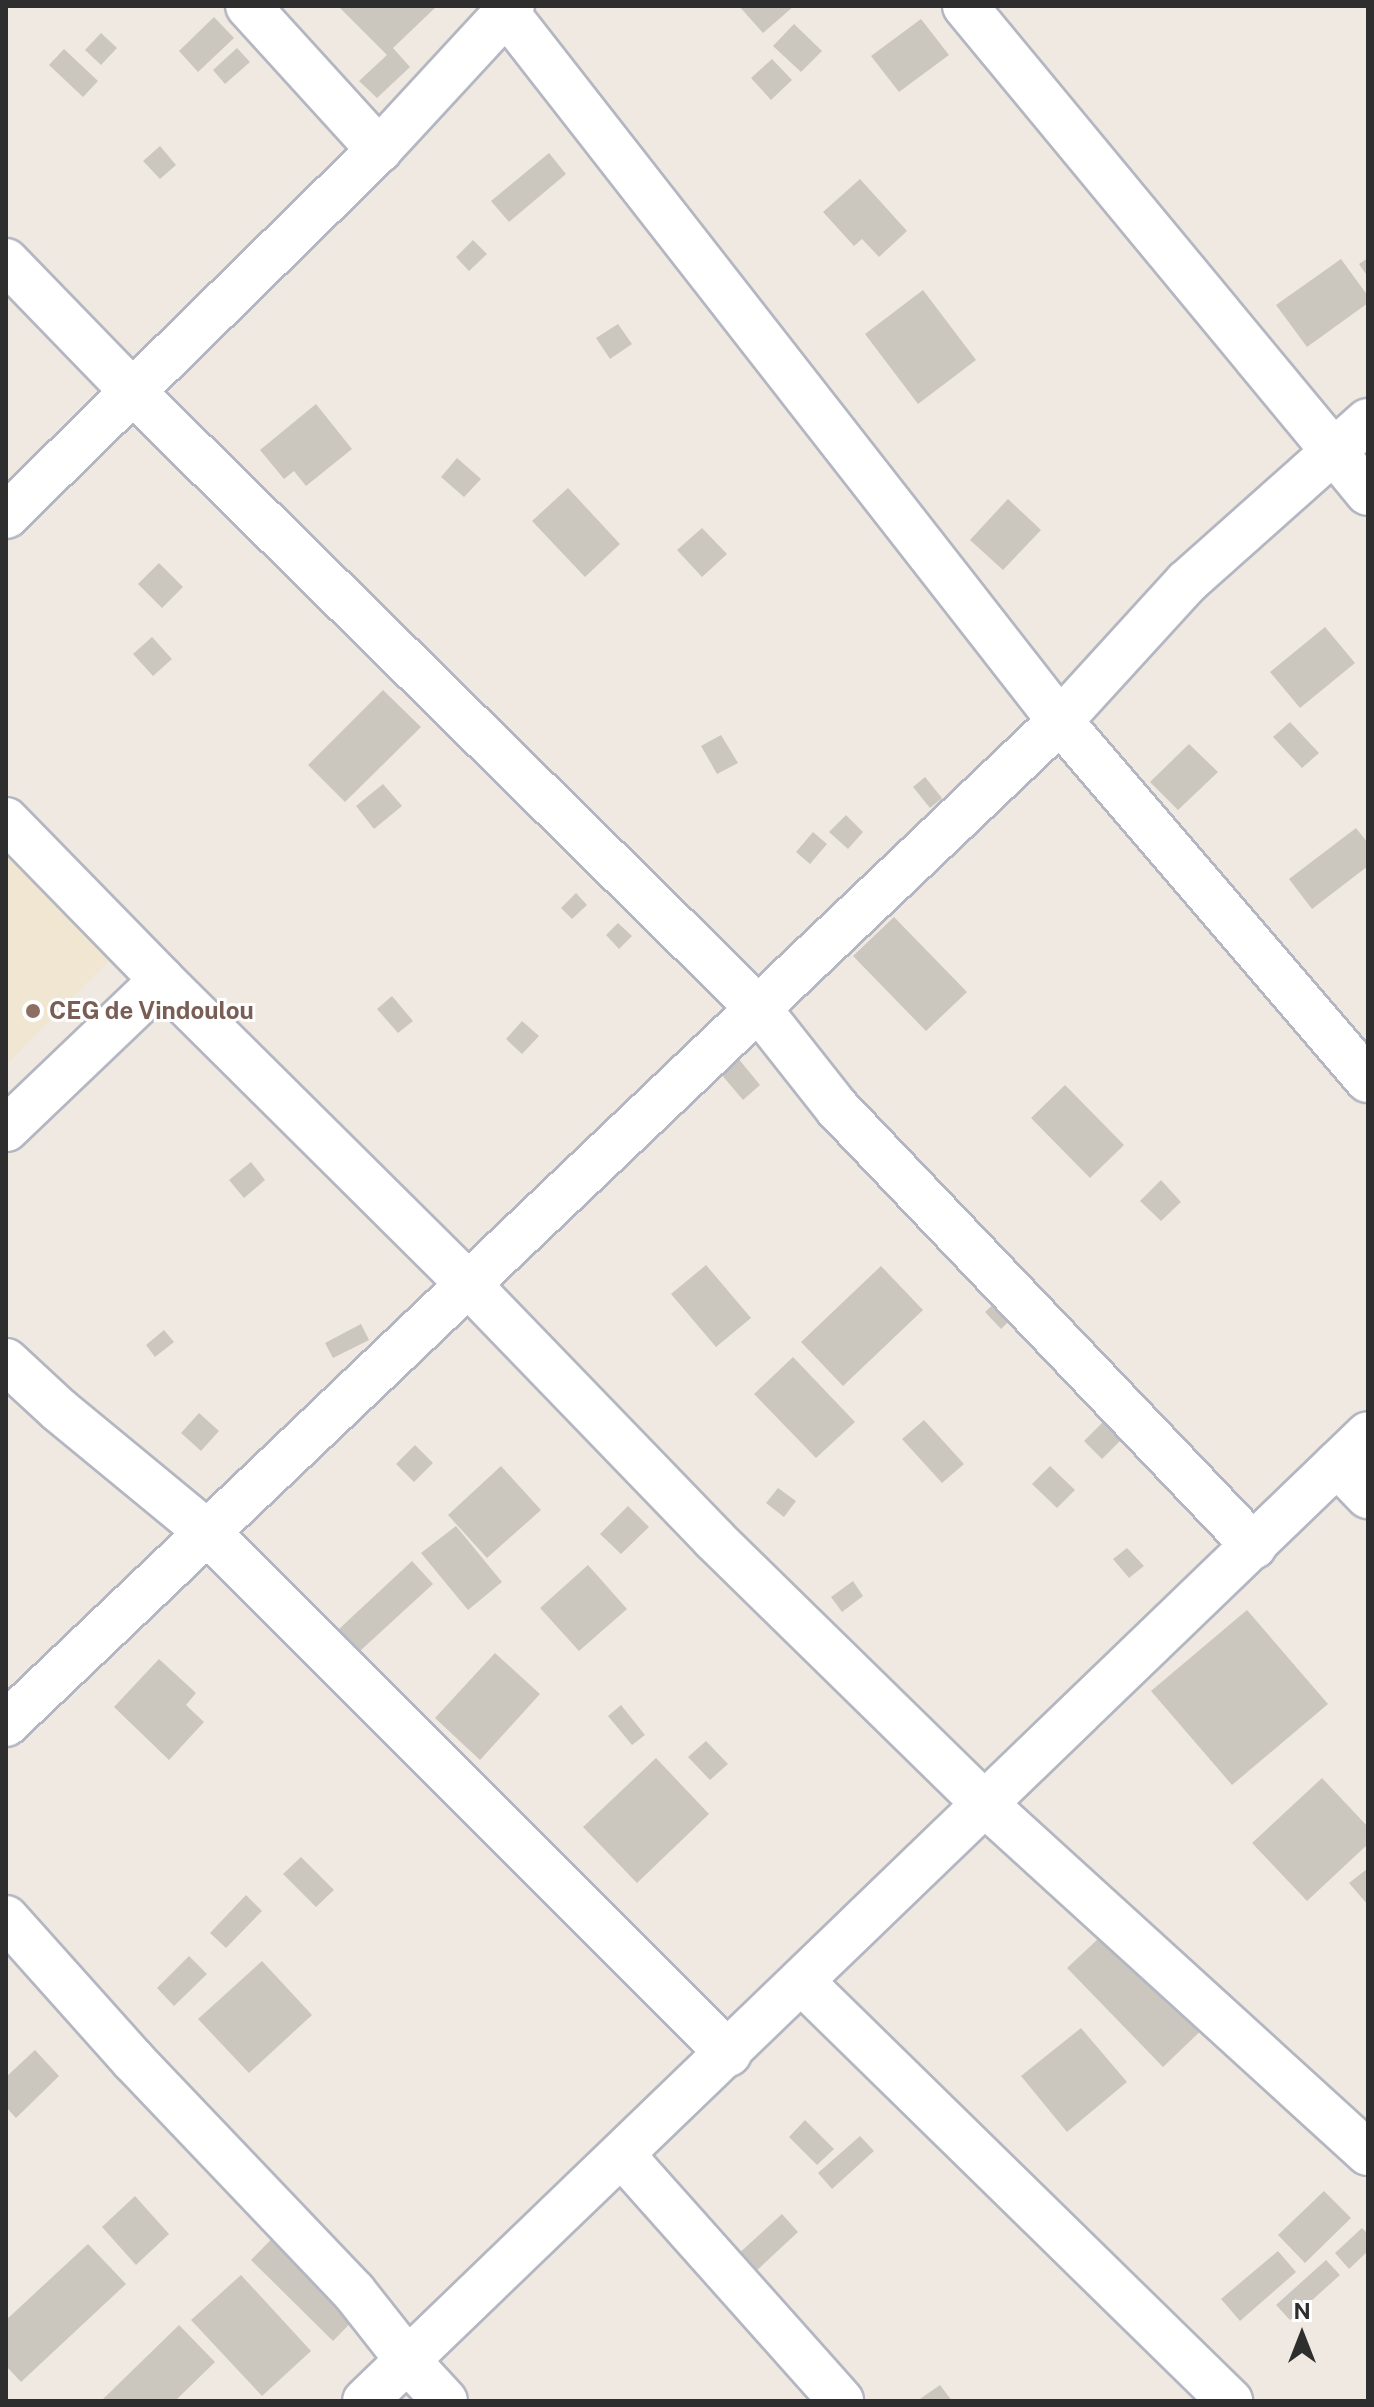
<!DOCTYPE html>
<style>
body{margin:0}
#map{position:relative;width:1374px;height:2407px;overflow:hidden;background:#efe9e1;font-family:"Public Sans",sans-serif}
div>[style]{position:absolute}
.education>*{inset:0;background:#f0e6d1}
.building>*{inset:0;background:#cbc7bf}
.roads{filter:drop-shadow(2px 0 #b4b7c1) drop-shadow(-2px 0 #b4b7c1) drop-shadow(0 2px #b4b7c1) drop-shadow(0 -2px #b4b7c1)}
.street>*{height:44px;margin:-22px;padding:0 22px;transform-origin:22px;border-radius:22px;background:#fff}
.dots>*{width:22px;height:22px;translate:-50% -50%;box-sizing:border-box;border:4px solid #fff;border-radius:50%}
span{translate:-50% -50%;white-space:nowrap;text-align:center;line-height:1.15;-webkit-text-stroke:6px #fff;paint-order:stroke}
.education-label{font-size:24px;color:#785e54;font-weight:700}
.left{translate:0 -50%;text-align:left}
.frame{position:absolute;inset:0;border:8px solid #2e2e2e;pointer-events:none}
.north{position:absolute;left:1262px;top:2295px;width:80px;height:80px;-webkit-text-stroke:6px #fff;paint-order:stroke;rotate:0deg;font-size:22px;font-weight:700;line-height:32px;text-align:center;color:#2e2e2e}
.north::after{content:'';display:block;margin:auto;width:28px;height:36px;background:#2e2e2e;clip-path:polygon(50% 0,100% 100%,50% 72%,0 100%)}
</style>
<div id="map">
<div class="education">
<div style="clip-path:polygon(6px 853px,113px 957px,6px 1065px)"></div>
</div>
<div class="building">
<div style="clip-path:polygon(338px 6px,437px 6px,393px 48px,410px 67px,377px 98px,359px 81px,387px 55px)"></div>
<div style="clip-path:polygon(739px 6px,794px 6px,763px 33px)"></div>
<div style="clip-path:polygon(214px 17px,234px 38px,198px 72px,179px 51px)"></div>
<div style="clip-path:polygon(921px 19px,949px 55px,899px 92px,871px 56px)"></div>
<div style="clip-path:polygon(794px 24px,822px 51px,801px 72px,773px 46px)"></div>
<div style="clip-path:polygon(101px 33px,117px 48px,101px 65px,85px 50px)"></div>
<div style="clip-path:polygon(237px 48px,250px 62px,225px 84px,213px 70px)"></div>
<div style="clip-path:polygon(64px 49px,98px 81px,83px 97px,49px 65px)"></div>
<div style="clip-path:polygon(772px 59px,792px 80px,771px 100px,751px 78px)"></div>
<div style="clip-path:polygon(160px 146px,176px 165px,160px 179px,143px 161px)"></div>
<div style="clip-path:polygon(549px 153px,566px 174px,509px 222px,491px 201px)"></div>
<div style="clip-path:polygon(860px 179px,907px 231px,879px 257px,862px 239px,854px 246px,823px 212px)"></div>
<div style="clip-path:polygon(473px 240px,487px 254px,469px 271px,456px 257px)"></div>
<div style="clip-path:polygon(1368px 258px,1368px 277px,1359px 264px)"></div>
<div style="clip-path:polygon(1341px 259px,1368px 296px,1368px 303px,1307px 347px,1276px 305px)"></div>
<div style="clip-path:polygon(923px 290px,976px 360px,918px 404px,865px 334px)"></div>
<div style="clip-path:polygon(618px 324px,632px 344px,610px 359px,596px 338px)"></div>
<div style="clip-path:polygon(316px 404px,352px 449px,306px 486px,294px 471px,284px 479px,260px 450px)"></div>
<div style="clip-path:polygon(457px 458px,481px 479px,464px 497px,441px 477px)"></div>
<div style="clip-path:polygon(568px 488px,620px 544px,585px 577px,532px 521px)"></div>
<div style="clip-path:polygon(1008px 499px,1041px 530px,1003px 570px,970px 540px)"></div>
<div style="clip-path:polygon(702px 528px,727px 554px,702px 577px,677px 550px)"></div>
<div style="clip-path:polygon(159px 563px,183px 587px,162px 608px,138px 584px)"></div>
<div style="clip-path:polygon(1325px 627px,1355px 663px,1300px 708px,1270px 672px)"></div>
<div style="clip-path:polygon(152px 637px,172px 659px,153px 676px,133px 654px)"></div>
<div style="clip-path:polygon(383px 690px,421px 727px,345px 802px,308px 765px)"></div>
<div style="clip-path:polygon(1290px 722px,1319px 753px,1302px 768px,1273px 737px)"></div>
<div style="clip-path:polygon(721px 735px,738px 763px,717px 774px,701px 746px)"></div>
<div style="clip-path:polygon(1189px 744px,1218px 772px,1178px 810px,1150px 782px)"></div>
<div style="clip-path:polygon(925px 777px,942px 798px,930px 808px,913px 787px)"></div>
<div style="clip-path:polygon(383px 784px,402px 806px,374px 829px,356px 806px)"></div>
<div style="clip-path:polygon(846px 815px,863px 832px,848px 849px,829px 832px)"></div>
<div style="clip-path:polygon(1356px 828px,1368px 843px,1368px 866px,1312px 909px,1289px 879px)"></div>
<div style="clip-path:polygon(813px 832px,827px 844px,810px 864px,796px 852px)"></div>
<div style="clip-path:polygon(576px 893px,587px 905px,572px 919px,561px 908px)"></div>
<div style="clip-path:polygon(894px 917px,967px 992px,926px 1031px,853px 956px)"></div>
<div style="clip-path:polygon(618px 923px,632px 936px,619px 949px,606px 935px)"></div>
<div style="clip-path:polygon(392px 996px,413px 1021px,398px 1033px,377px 1009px)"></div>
<div style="clip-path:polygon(522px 1021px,539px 1036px,522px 1054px,506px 1039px)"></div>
<div style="clip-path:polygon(733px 1052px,760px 1085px,743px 1100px,715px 1067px)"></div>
<div style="clip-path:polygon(1065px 1085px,1124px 1145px,1090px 1178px,1031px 1118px)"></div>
<div style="clip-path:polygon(251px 1162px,265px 1180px,244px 1198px,229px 1180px)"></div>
<div style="clip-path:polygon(1161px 1180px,1181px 1202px,1161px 1221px,1140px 1201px)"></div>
<div style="clip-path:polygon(706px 1265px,751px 1318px,716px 1347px,671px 1294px)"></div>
<div style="clip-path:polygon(881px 1266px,923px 1310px,843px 1386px,801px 1342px)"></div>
<div style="clip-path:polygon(1009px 1290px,1024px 1307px,1001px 1329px,985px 1312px)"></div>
<div style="clip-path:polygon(361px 1324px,369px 1340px,333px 1358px,325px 1343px)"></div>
<div style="clip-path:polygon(164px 1330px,174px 1342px,155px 1357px,146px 1345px)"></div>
<div style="clip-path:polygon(793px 1357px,855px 1422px,816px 1458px,754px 1394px)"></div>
<div style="clip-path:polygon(199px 1413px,219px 1431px,201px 1451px,181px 1433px)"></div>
<div style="clip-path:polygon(1112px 1413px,1130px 1431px,1102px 1459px,1084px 1441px)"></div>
<div style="clip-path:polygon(924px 1420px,964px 1464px,942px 1483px,902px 1439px)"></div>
<div style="clip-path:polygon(415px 1445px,433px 1463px,414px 1482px,396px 1464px)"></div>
<div style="clip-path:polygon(501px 1466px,541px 1510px,487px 1558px,448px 1515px)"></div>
<div style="clip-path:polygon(1050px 1466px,1075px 1490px,1057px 1508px,1032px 1484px)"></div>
<div style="clip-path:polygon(778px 1488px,796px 1501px,784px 1517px,766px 1503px)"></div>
<div style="clip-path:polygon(628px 1506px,649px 1527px,621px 1554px,600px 1534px)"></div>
<div style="clip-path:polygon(456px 1526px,502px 1582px,468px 1610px,421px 1553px)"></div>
<div style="clip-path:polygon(1127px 1548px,1144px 1566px,1129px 1578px,1113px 1559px)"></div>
<div style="clip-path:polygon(412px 1561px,433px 1584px,360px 1651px,339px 1629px)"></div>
<div style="clip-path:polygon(588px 1565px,627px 1609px,579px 1651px,540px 1608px)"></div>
<div style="clip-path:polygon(853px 1581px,863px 1596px,842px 1612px,831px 1597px)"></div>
<div style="clip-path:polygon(1247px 1610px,1328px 1704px,1232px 1785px,1151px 1691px)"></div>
<div style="clip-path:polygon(495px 1653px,540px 1694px,480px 1760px,435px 1718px)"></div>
<div style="clip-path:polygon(159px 1659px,196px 1693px,186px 1705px,204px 1722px,169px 1760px,114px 1707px)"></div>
<div style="clip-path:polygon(621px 1705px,645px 1735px,632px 1745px,608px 1716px)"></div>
<div style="clip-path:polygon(706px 1741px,728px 1764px,710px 1780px,688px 1757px)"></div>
<div style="clip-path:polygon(656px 1758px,709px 1814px,637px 1883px,583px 1827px)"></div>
<div style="clip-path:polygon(1322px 1778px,1368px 1827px,1368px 1844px,1307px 1901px,1252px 1843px)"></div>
<div style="clip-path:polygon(301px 1857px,334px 1890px,316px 1907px,283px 1874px)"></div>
<div style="clip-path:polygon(1367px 1869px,1368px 1870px,1368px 1905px,1349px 1883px)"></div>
<div style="clip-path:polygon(246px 1895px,262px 1911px,226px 1948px,210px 1933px)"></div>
<div style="clip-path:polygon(1113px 1925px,1209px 2023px,1163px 2067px,1067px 1968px)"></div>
<div style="clip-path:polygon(189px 1956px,207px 1974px,174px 2006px,157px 1988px)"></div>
<div style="clip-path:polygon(262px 1961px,312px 2015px,249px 2073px,198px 2019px)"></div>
<div style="clip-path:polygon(1081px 2028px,1127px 2082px,1067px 2132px,1021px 2076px)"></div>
<div style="clip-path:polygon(35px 2050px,59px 2076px,16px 2118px,6px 2107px,6px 2077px)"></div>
<div style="clip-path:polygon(805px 2120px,834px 2149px,817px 2165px,789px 2137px)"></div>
<div style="clip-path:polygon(860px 2136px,874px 2151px,832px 2189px,818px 2173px)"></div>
<div style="clip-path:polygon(1324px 2191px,1351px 2218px,1305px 2263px,1278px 2235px)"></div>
<div style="clip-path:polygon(135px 2196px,169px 2234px,136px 2265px,102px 2227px)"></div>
<div style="clip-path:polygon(782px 2214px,798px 2232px,753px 2274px,736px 2256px)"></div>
<div style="clip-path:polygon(295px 2215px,377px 2296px,333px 2341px,251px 2260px)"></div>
<div style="clip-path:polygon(1362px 2228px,1368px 2234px,1368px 2251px,1349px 2269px,1335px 2253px)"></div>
<div style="clip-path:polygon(88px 2244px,126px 2284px,21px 2382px,6px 2366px,6px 2320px)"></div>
<div style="clip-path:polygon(1278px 2251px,1296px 2272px,1240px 2321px,1221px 2299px)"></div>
<div style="clip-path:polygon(1326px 2260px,1340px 2275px,1290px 2320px,1276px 2305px)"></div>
<div style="clip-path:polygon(241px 2275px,311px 2351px,262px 2396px,191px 2320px)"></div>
<div style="clip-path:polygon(179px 2325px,215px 2362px,175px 2401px,101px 2401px)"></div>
<div style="clip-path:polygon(940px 2385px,952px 2401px,917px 2401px)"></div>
</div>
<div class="roads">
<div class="street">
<div style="left:248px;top:6px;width:195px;rotate:47.7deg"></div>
<div style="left:965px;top:6px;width:632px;rotate:50.39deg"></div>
<div style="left:506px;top:12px;width:900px;rotate:52deg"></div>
<div style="left:1060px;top:721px;width:473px;rotate:49.4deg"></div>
<div style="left:6px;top:261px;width:182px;rotate:45.9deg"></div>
<div style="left:133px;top:392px;width:878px;rotate:44.58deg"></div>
<div style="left:758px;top:1008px;width:127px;rotate:51.7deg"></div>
<div style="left:837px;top:1108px;width:605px;rotate:46.41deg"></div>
<div style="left:6px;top:516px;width:523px;rotate:-44.46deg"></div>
<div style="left:379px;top:150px;width:196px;rotate:-47.3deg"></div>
<div style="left:6px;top:820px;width:223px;rotate:45.7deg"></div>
<div style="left:162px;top:980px;width:216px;rotate:136.3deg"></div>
<div style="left:162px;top:980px;width:431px;rotate:44.8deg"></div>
<div style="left:468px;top:1284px;width:354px;rotate:46deg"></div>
<div style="left:714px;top:1539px;width:380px;rotate:44.4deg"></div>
<div style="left:986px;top:1805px;width:517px;rotate:42.33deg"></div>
<div style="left:6px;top:1361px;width:72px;rotate:42.8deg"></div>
<div style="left:59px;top:1410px;width:192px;rotate:39.5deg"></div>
<div style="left:207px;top:1532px;width:738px;rotate:45deg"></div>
<div style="left:1337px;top:1464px;width:45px;rotate:45.9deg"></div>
<div style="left:6px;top:1724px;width:1455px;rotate:-43.58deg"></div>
<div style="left:1060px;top:721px;width:188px;rotate:-47.6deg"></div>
<div style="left:1187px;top:582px;width:242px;rotate:-41.7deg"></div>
<div style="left:6px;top:1918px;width:191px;rotate:48.2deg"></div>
<div style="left:133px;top:2060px;width:320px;rotate:46.4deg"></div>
<div style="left:354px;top:2292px;width:89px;rotate:51.8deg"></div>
<div style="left:409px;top:2362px;width:53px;rotate:47.3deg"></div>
<div style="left:803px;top:1983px;width:598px;rotate:44.39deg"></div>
<div style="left:623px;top:2156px;width:328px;rotate:48.3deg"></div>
<div style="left:365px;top:2401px;width:1393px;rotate:-43.95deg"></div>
</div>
</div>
<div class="dots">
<div style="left:33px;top:1011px;background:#8d6e63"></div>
</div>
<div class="education-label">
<span class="left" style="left:49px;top:1011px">CEG de Vindoulou</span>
</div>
<div class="frame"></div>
<div class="north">N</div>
</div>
